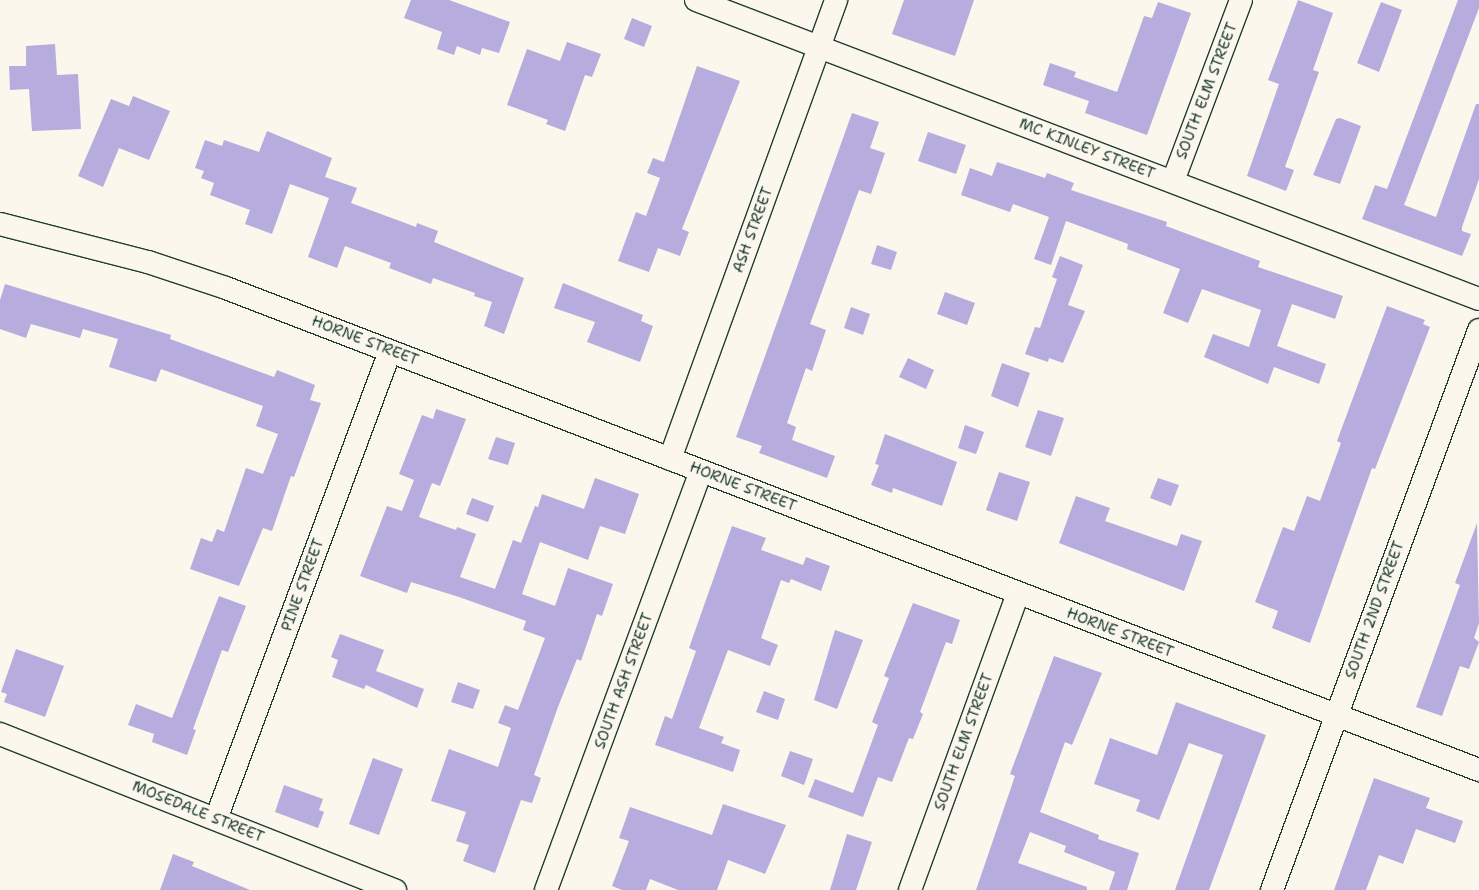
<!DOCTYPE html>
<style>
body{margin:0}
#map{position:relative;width:1479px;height:890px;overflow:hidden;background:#fbf7ec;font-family:"Shantell Sans",sans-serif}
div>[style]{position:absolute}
.building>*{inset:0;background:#b6adde}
.roads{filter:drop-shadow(1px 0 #1f3d34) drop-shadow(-1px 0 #1f3d34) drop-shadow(0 1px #1f3d34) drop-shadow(0 -1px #1f3d34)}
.minor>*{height:22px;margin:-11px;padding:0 11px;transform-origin:11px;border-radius:11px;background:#fbf7ec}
span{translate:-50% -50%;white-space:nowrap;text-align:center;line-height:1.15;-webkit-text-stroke:5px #fbf7ec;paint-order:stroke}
.street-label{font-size:15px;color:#1f3d34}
</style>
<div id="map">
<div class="building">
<div style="clip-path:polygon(411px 0,449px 0,510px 22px,499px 53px,482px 48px,480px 55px,457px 46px,454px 55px,437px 49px,442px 32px,404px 18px)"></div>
<div style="clip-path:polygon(904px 0,974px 0,955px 56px,892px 34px)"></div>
<div style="clip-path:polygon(1298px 0,1333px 13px,1313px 70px,1319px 72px,1285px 167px,1294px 170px,1286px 191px,1247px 176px,1279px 84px,1268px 80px)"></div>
<div style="clip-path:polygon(1458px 0,1479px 0,1479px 8px,1404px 205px,1436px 217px,1476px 104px,1479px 104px,1479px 179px,1462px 227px,1462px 231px,1471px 234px,1462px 256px,1362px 219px,1375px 185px,1387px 189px)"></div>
<div style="clip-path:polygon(1158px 2px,1191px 13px,1147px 135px,1085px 113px,1089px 101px,1043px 85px,1050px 63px,1076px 72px,1074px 77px,1117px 92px,1144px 16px,1152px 18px)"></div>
<div style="clip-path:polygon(1381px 2px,1402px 10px,1379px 72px,1357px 63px)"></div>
<div style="clip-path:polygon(632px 18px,652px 26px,644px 47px,624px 39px)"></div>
<div style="clip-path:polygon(567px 42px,601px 54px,592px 77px,585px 75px,565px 131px,546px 124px,548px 120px,507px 105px,527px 49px,560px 61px)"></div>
<div style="clip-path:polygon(55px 44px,57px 75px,78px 74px,81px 129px,32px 131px,29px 89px,10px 90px,9px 66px,26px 66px,26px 46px)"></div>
<div style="clip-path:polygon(697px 66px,740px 81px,682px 229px,689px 232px,680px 256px,658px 248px,649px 272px,618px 261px,636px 212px,646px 216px,660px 178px,647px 173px,653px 158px,664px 162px)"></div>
<div style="clip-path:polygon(133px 96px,170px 111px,149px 160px,119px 148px,103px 187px,78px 176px,111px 99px,129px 106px)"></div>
<div style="clip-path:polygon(852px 113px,879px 122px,870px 148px,885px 153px,871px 194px,859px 190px,810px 324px,826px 330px,812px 371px,806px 368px,787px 423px,796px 427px,792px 440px,835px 456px,827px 478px,759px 453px,762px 446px,736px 437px)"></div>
<div style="clip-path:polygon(1340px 118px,1361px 126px,1340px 184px,1313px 175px,1336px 119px)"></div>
<div style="clip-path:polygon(267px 131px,332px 158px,325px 177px,357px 188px,351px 203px,416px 227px,417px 223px,438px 231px,434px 242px,524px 278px,504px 334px,484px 326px,492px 302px,474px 296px,475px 293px,433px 278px,431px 284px,389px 268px,391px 263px,345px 246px,337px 268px,308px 257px,329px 198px,290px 184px,272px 234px,245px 224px,250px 210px,210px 195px,214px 183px,201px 178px,204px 171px,195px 168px,205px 140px,222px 146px,224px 140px,259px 152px)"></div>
<div style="clip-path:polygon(928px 132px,966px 145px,956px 174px,918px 161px)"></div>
<div style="clip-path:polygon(997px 162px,1045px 178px,1047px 173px,1074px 183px,1071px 190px,1167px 222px,1166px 226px,1260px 261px,1258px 267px,1343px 296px,1335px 319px,1292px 304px,1277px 346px,1326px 364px,1319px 384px,1274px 367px,1268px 384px,1204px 357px,1213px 334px,1249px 347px,1261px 310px,1202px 289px,1188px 323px,1163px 313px,1180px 269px,1127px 249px,1128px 244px,1066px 221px,1051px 265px,1034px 259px,1049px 217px,1013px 204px,1010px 212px,961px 195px,970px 168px,992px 176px)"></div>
<div style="clip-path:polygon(877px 245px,897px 252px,891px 270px,871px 264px)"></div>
<div style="clip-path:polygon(1060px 256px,1083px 265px,1068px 305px,1085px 311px,1063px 363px,1049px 358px,1048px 362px,1025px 354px,1035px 327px,1040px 328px,1057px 279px,1052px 277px)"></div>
<div style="clip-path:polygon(563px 283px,643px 315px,641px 321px,653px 326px,640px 362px,587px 342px,595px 322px,554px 308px)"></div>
<div style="clip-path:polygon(5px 284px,171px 335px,170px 339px,274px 377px,277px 370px,315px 385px,310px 400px,321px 403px,294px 477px,291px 476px,272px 531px,263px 528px,239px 586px,190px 569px,201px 538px,212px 542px,217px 529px,224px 532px,246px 468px,263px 474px,278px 434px,256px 426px,263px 406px,161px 369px,156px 382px,109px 367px,118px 339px,83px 329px,80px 338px,31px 324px,26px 338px,0 329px,0 300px)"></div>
<div style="clip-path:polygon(945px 292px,975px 303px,967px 325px,937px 314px)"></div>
<div style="clip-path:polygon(1387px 306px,1425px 320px,1423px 324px,1430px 327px,1375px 469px,1372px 468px,1310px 643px,1272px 628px,1278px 611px,1255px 602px,1283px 527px,1294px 531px,1307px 496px,1320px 501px,1341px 443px,1337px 441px)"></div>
<div style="clip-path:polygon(851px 307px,870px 314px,863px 335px,844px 328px)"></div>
<div style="clip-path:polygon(908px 358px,934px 370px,926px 389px,899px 377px)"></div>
<div style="clip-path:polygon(1002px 363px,1030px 373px,1018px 407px,991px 396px)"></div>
<div style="clip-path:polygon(436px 409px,466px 419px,440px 486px,432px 483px,419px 517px,456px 530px,457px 527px,476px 534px,460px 577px,495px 589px,513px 540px,521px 543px,535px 506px,538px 507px,542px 494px,584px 509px,595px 478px,639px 494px,625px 534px,600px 526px,588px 560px,540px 542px,522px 594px,555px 606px,568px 568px,613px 584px,602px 616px,597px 614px,581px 661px,577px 659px,558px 707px,534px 775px,541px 778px,532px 803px,521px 800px,495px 873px,463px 861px,469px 845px,456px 841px,466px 812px,431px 801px,449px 749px,498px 767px,511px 728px,498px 723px,505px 705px,518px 710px,545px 638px,523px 630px,526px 621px,459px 597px,411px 582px,407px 593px,360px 576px,387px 506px,402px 511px,414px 480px,399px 474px,422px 415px,433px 419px)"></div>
<div style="clip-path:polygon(1038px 410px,1064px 418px,1051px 456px,1025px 447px)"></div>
<div style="clip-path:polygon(965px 425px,984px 432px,976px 454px,958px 448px)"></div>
<div style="clip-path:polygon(885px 434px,957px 462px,942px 506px,893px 488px,892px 493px,871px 485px,879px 465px,875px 464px)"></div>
<div style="clip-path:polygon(496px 437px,515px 443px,508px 465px,488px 459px)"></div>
<div style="clip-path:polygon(999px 472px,1030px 482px,1017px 521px,986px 510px)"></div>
<div style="clip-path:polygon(1158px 478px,1179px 485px,1171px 506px,1150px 498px)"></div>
<div style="clip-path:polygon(1076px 496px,1110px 508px,1105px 521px,1177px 546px,1181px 534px,1202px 541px,1184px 591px,1059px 543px)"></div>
<div style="clip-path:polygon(472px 498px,494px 506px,488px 522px,466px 514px)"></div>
<div style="clip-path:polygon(1477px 523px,1479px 623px,1474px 638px,1479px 642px,1469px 669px,1460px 666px,1442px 716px,1416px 707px,1460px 585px,1455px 583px)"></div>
<div style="clip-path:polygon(732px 526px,766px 538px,761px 550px,803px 565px,806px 557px,830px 566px,821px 591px,791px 579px,789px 583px,781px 580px,761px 638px,778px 645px,770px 666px,728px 650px,699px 728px,724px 737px,721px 743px,740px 750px,733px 772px,655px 745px,665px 716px,672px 719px,696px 651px,689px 648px)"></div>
<div style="clip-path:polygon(219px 596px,246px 606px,228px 652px,222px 650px,193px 729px,196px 730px,187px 755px,152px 742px,154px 734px,128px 725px,136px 704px,172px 718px)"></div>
<div style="clip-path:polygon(913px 603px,960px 620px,952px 644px,946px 642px,920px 712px,923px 714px,913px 739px,909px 738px,892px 782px,878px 777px,863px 817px,808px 797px,815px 779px,853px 793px,878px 725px,872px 722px,889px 678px,884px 676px)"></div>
<div style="clip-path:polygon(835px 630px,863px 640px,837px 709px,814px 700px)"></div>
<div style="clip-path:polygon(340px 634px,384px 650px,376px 671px,424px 689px,417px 708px,366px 685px,364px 689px,332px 677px,338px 660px,331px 657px)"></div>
<div style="clip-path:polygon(16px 649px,64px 666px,45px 717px,4px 702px,7px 694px,1px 692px)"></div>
<div style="clip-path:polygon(1054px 656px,1102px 673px,1072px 745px,1065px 742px,1040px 812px,1099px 835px,1098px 839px,1139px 853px,1127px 890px,1109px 890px,1115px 872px,1064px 852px,1066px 846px,1030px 832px,1018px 863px,1087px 887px,1087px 890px,976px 890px,1015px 776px,1010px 774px)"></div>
<div style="clip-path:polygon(458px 682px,480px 690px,473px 709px,451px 702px)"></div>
<div style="clip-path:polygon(764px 691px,785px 699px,778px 720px,756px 712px)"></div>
<div style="clip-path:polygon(1176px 702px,1266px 735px,1209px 890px,1175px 890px,1223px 755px,1189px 743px,1159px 820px,1136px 811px,1140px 800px,1094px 784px,1110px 738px,1157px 755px)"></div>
<div style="clip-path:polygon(790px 751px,813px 759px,804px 785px,781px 776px)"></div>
<div style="clip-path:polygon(373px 758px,403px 769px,379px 835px,349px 824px)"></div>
<div style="clip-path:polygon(1374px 778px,1430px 798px,1426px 808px,1463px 821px,1455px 843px,1416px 829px,1403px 864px,1379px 855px,1366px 890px,1334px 890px)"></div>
<div style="clip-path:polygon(284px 785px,323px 799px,319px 810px,324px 812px,318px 828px,275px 812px)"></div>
<div style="clip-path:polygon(723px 804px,786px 825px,765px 874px,728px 860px,717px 890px,678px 890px,650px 879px,646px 890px,622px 890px,612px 886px,629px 841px,619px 838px,630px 807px,712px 835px)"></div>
<div style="clip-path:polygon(847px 834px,872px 842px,856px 890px,830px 890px)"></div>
<div style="clip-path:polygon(173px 854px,194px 862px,192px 866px,250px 890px,160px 890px)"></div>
</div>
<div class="roads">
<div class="minor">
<div style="left:696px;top:0;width:838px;rotate:20.9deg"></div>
<div style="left:1173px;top:181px;width:193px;rotate:-69.4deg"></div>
<div style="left:0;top:224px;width:153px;rotate:14.4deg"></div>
<div style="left:148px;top:262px;width:82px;rotate:18.4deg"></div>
<div style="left:226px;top:288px;width:1343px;rotate:21.04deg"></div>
<div style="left:670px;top:459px;width:488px;rotate:-70.1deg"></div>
<div style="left:0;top:734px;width:425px;rotate:21.6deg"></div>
<div style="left:216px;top:819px;width:499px;rotate:-69.6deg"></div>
<div style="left:546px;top:890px;width:446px;rotate:-69.7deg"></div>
<div style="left:910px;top:890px;width:315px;rotate:-70deg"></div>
<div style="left:1272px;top:890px;width:597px;rotate:-69.71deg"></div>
</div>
</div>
<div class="street-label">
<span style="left:1207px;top:91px;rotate:-69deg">SOUTH ELM STREET</span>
<span style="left:1087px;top:149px;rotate:21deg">MC KINLEY STREET</span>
<span style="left:753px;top:230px;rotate:-70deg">ASH STREET</span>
<span style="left:365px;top:341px;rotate:21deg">HORNE STREET</span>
<span style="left:743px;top:487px;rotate:21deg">HORNE STREET</span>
<span style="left:303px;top:585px;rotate:-70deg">PINE STREET</span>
<span style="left:1375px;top:610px;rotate:-70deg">SOUTH 2ND STREET</span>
<span style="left:1120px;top:633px;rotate:21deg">HORNE STREET</span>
<span style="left:624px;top:681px;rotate:-70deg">SOUTH ASH STREET</span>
<span style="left:964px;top:742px;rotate:-70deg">SOUTH ELM STREET</span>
<span style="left:198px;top:812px;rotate:22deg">MOSEDALE STREET</span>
</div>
</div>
